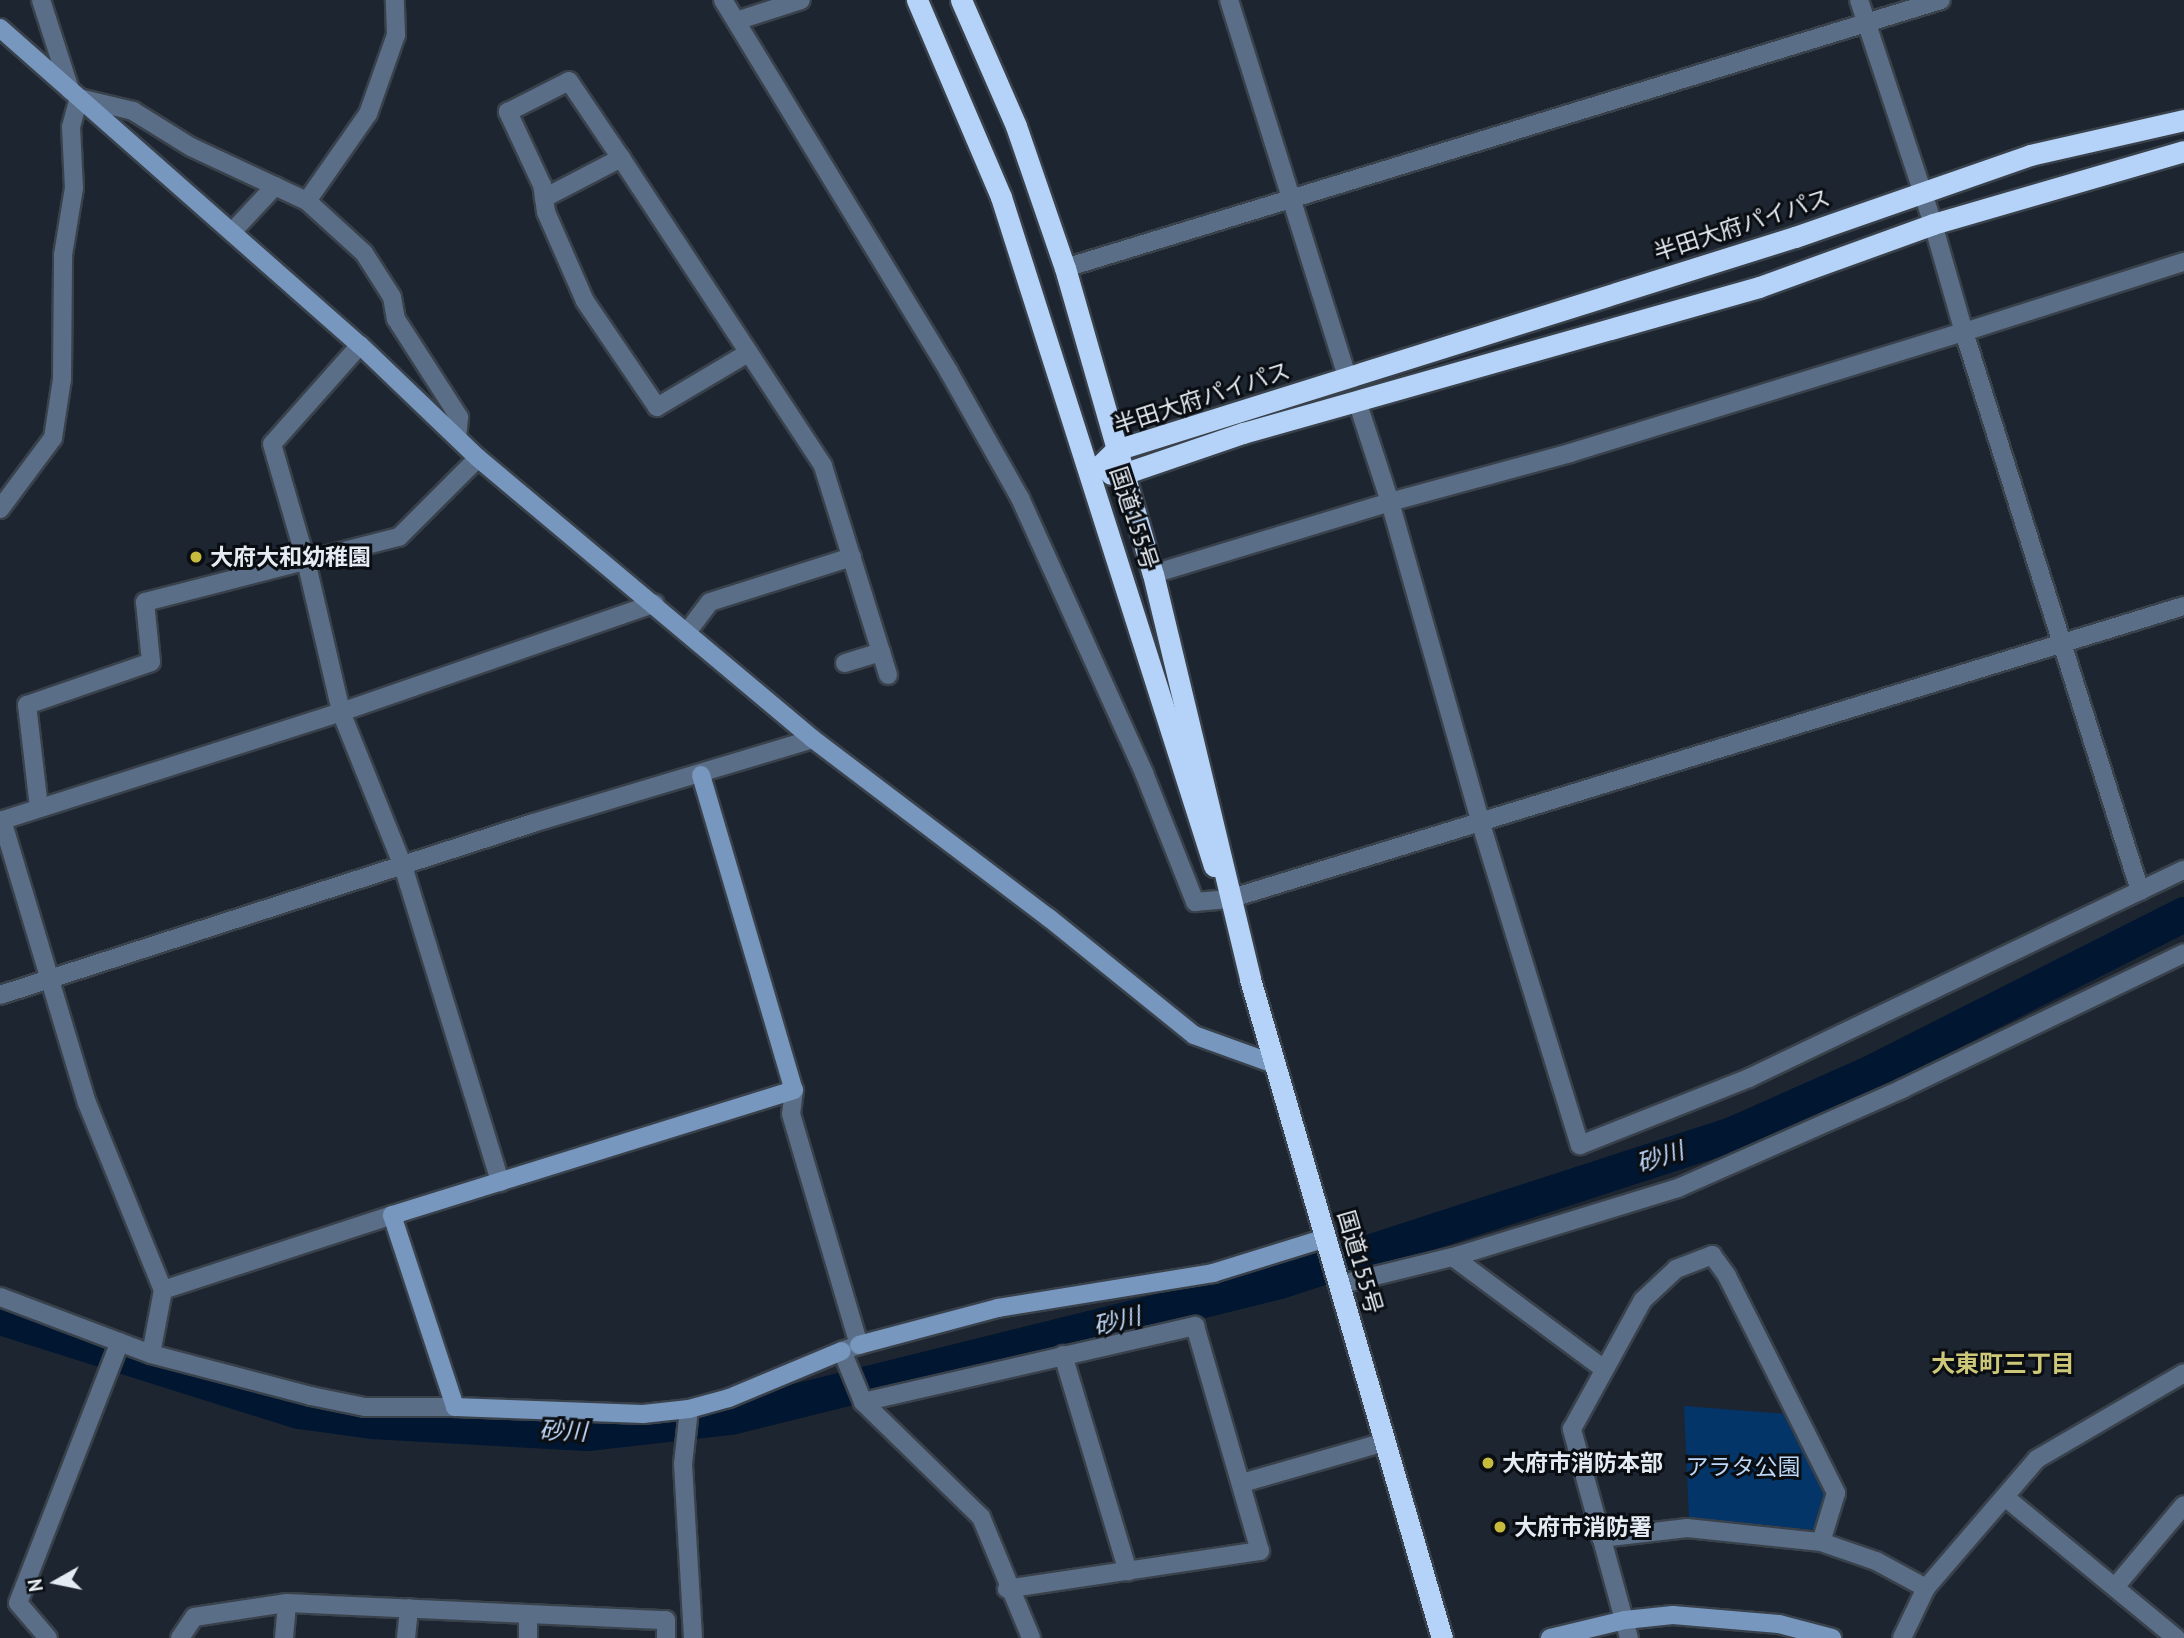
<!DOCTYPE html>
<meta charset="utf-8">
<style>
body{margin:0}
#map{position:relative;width:2184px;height:1638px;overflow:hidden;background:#1d2530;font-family:"PT Sans","Noto Sans JP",sans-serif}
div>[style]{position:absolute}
.green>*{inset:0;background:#043569}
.river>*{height:35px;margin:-17.5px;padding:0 17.5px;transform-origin:17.5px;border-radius:17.5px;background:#011631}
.roads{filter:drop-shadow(2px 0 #39414b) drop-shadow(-2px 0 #39414b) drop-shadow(0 2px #39414b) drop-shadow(0 -2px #39414b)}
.street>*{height:18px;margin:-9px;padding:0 9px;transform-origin:9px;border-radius:9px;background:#5a6e87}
.secondary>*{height:18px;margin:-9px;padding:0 9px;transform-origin:9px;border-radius:9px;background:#7797bf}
.highway>*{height:21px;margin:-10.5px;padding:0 10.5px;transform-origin:10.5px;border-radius:10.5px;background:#b5d3f8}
.dots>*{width:19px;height:19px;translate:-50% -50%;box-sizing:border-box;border:4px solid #0a0e13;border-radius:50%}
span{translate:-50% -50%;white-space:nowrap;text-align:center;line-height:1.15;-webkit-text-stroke:6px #0a0e13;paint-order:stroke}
.street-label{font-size:23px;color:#e5ebf2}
.poi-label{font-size:23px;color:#e5ebf2;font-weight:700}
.left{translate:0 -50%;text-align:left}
.park-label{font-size:23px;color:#bdd7f7}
.water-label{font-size:24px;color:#bfd8f9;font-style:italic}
.neighbourhood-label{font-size:24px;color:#cdc779;font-weight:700}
.north{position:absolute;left:21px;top:1547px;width:70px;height:70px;-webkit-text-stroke:5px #0a0e13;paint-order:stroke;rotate:261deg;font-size:19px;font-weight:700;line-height:28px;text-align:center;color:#e5ebf2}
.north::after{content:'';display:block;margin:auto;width:24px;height:32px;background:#e5ebf2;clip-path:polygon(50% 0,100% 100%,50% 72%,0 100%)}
</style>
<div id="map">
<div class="green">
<div style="clip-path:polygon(1684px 1406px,1786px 1414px,1826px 1493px,1817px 1530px,1689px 1519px)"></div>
</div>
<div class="river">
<div style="left:0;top:1317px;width:313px;rotate:17.5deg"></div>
<div style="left:299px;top:1411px;width:73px;rotate:7.9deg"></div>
<div style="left:371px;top:1421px;width:216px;rotate:3.2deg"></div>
<div style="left:587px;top:1433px;width:144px;rotate:-6.4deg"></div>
<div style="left:730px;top:1417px;width:566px;rotate:-13.91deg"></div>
<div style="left:1279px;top:1281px;width:478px;rotate:-18deg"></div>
<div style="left:1734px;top:1133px;width:143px;rotate:-23.9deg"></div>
<div style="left:1865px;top:1075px;width:357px;rotate:-26.8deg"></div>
</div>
<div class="roads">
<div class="street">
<div style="left:41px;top:0;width:95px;rotate:72.1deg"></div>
<div style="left:723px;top:0;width:435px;rotate:58.7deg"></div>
<div style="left:949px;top:372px;width:145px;rotate:60.6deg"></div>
<div style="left:1020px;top:498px;width:302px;rotate:65.7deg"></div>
<div style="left:1144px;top:773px;width:139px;rotate:68.4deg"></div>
<div style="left:1195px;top:902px;width:34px;rotate:-5deg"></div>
<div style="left:1229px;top:899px;width:999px;rotate:-17.06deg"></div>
<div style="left:1229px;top:0;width:397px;rotate:72.6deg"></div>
<div style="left:1859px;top:0;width:236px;rotate:71.7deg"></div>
<div style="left:1933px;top:224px;width:112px;rotate:74deg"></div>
<div style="left:1964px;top:332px;width:231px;rotate:-17.7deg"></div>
<div style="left:736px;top:21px;width:68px;rotate:-17.9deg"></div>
<div style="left:544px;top:198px;width:87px;rotate:-27.5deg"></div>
<div style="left:307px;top:201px;width:106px;rotate:-55deg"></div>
<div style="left:368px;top:114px;width:84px;rotate:-70.5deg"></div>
<div style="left:396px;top:35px;width:35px;rotate:-92deg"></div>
<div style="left:232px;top:232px;width:63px;rotate:-46.9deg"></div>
<div style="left:1065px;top:268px;width:916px;rotate:-17.01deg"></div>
<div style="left:360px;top:345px;width:132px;rotate:131.6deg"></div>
<div style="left:272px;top:444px;width:122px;rotate:73.8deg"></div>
<div style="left:306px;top:561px;width:155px;rotate:76.9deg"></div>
<div style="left:341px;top:712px;width:166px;rotate:68.1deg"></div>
<div style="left:403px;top:866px;width:331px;rotate:72.9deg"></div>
<div style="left:748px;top:353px;width:106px;rotate:149.3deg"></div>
<div style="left:657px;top:407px;width:128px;rotate:-124.2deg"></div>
<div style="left:585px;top:301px;width:97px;rotate:-113.7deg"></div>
<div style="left:546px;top:212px;width:27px;rotate:-98deg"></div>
<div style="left:542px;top:185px;width:81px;rotate:-115deg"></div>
<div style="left:508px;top:112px;width:68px;rotate:-26.9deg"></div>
<div style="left:569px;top:81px;width:93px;rotate:56deg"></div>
<div style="left:621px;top:158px;width:368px;rotate:56.7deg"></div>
<div style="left:823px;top:466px;width:219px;rotate:72.7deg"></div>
<div style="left:1357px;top:401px;width:106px;rotate:71.9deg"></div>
<div style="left:1390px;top:502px;width:187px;rotate:-15.2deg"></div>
<div style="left:1570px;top:453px;width:412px;rotate:-17.1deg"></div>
<div style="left:1964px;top:332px;width:586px;rotate:72.52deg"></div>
<div style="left:0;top:509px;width:89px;rotate:-53.3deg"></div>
<div style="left:53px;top:438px;width:60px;rotate:-81.3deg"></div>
<div style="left:62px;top:379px;width:124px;rotate:-89.5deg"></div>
<div style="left:63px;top:255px;width:68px;rotate:-80.7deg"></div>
<div style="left:74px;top:188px;width:61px;rotate:-92.8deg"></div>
<div style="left:71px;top:127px;width:30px;rotate:-75deg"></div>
<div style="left:79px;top:98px;width:56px;rotate:13.5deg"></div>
<div style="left:133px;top:111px;width:68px;rotate:31.8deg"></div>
<div style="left:191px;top:147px;width:128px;rotate:25deg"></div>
<div style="left:307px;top:201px;width:77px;rotate:42.4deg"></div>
<div style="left:364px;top:253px;width:52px;rotate:57.5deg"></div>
<div style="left:392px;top:297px;width:22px;rotate:80deg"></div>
<div style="left:396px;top:319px;width:117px;rotate:57.3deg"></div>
<div style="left:459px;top:417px;width:21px;rotate:95deg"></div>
<div style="left:1153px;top:574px;width:248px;rotate:-16.9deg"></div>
<div style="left:1390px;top:502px;width:335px;rotate:74.2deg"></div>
<div style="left:1481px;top:824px;width:336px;rotate:72.9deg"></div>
<div style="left:1580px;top:1145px;width:182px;rotate:-21.6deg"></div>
<div style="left:1749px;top:1078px;width:482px;rotate:-25.6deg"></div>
<div style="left:688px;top:631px;width:36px;rotate:-53deg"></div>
<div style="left:710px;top:602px;width:149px;rotate:-17.6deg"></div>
<div style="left:845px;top:663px;width:38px;rotate:-17deg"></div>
<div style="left:39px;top:808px;width:104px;rotate:-96.6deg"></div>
<div style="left:27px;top:705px;width:131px;rotate:-19.1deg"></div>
<div style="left:151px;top:662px;width:60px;rotate:-95.7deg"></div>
<div style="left:145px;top:602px;width:262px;rotate:-14.4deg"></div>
<div style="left:399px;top:537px;width:112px;rotate:-45deg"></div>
<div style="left:2px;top:820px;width:295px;rotate:73.3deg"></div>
<div style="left:87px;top:1103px;width:202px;rotate:67.9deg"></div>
<div style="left:163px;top:1290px;width:65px;rotate:100.6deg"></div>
<div style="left:0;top:821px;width:358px;rotate:-17.7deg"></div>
<div style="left:341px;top:712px;width:332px;rotate:-19.1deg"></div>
<div style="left:0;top:995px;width:560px;rotate:-17.88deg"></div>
<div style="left:533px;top:823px;width:292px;rotate:-16.7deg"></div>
<div style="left:794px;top:1090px;width:24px;rotate:97deg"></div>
<div style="left:791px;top:1114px;width:241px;rotate:73.6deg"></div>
<div style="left:859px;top:1345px;width:18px;rotate:161deg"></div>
<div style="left:842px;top:1351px;width:55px;rotate:67.6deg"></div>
<div style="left:863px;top:1402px;width:165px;rotate:44.3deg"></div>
<div style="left:981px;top:1517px;width:131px;rotate:67.5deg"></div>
<div style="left:1453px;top:1257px;width:188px;rotate:36.6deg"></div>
<div style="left:1338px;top:1285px;width:126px;rotate:-13.8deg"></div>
<div style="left:1460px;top:1255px;width:228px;rotate:-17.1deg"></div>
<div style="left:1678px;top:1188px;width:245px;rotate:-23.8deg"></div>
<div style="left:1902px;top:1089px;width:313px;rotate:-25.7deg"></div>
<div style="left:163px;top:1290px;width:241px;rotate:-18.1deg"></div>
<div style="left:0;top:1297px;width:161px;rotate:20.7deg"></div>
<div style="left:151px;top:1354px;width:165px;rotate:14.7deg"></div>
<div style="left:311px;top:1396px;width:55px;rotate:11.5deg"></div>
<div style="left:365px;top:1407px;width:90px"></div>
<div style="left:1063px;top:1355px;width:226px;rotate:73.3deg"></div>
<div style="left:863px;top:1402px;width:341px;rotate:-12.9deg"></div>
<div style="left:1195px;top:1326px;width:234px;rotate:73.9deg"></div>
<div style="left:1260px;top:1551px;width:256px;rotate:171.5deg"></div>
<div style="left:689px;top:1409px;width:55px;rotate:96.2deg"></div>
<div style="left:683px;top:1464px;width:174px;rotate:86.7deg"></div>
<div style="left:1242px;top:1483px;width:149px;rotate:-16deg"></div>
<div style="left:2005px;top:1497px;width:222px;rotate:39.5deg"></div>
<div style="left:1601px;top:1538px;width:87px;rotate:-6.6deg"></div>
<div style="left:1687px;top:1528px;width:135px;rotate:6deg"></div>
<div style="left:1821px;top:1542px;width:58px;rotate:19.1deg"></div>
<div style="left:1876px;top:1561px;width:57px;rotate:28.4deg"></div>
<div style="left:1926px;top:1588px;width:170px;rotate:-49.3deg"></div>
<div style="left:2037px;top:1459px;width:170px;rotate:-30.3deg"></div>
<div style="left:2115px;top:1587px;width:107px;rotate:-49.9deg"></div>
<div style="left:528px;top:1614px;width:24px;rotate:90deg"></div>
<div style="left:48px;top:1638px;width:46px;rotate:-130.6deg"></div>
<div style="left:18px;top:1603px;width:280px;rotate:-68.7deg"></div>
<div style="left:180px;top:1638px;width:25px;rotate:-56deg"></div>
<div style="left:194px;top:1617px;width:94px;rotate:-8.6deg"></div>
<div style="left:287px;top:1603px;width:379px;rotate:2.6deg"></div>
<div style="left:666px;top:1620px;width:18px;rotate:90deg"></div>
<div style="left:284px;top:1638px;width:35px;rotate:-85deg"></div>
<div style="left:406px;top:1638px;width:30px;rotate:-84deg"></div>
<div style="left:1629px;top:1638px;width:217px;rotate:-105.3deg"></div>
<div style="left:1572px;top:1429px;width:147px;rotate:-61.2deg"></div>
<div style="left:1643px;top:1300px;width:45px;rotate:-43.2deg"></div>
<div style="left:1676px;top:1269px;width:39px;rotate:-21deg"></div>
<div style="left:1712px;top:1255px;width:26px;rotate:54deg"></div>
<div style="left:1727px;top:1276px;width:243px;rotate:63.3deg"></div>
<div style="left:1836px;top:1493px;width:51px;rotate:107deg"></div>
<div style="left:1902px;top:1638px;width:55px;rotate:-64.4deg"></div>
</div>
<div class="secondary">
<div style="left:0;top:28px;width:480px;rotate:41.4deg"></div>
<div style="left:360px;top:345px;width:163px;rotate:43.8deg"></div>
<div style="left:478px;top:458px;width:437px;rotate:40deg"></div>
<div style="left:813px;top:739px;width:296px;rotate:37.2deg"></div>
<div style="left:1049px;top:918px;width:186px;rotate:38.9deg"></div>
<div style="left:1194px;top:1035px;width:88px;rotate:19.9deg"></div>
<div style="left:701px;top:775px;width:328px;rotate:73.6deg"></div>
<div style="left:794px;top:1090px;width:421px;rotate:162.7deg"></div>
<div style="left:392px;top:1215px;width:202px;rotate:71.8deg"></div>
<div style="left:455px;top:1407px;width:188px;rotate:2.1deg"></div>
<div style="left:643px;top:1414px;width:46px;rotate:-6.2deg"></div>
<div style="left:689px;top:1409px;width:41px;rotate:-15.4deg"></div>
<div style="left:729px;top:1398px;width:122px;rotate:-22.6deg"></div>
<div style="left:859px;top:1345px;width:144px;rotate:-14.9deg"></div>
<div style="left:998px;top:1308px;width:218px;rotate:-9.2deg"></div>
<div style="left:1213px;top:1273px;width:118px;rotate:-17.2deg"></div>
<div style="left:1550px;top:1638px;width:77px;rotate:-13.5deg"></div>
<div style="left:1625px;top:1620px;width:48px;rotate:-5.9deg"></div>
<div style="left:1673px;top:1615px;width:106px;rotate:4.9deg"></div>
<div style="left:1779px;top:1624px;width:55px;rotate:14.8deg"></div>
</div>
<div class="highway">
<div style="left:917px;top:0;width:214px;rotate:66.9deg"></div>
<div style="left:1001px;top:197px;width:702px;rotate:72.34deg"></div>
<div style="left:961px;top:0;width:137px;rotate:66.4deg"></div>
<div style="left:1016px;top:126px;width:150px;rotate:71deg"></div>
<div style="left:1065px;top:268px;width:318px;rotate:74deg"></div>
<div style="left:1153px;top:574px;width:416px;rotate:76.5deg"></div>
<div style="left:1250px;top:979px;width:686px;rotate:73.76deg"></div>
<div style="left:1092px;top:473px;width:33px;rotate:-44deg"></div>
<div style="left:1116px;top:450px;width:712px;rotate:-17.42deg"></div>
<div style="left:1795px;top:237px;width:249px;rotate:-19.2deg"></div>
<div style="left:2030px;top:155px;width:158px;rotate:-12.8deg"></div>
<div style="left:1111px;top:474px;width:12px"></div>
<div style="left:1123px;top:474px;width:127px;rotate:-18.9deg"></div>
<div style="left:1243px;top:433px;width:536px;rotate:-15.8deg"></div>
<div style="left:1759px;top:287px;width:185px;rotate:-19.9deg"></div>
<div style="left:1933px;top:224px;width:261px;rotate:-16.2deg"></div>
</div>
</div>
<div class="dots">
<div style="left:196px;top:557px;background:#c6bb3c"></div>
<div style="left:1488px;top:1463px;background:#c6bb3c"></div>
<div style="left:1500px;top:1527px;background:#c6bb3c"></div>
</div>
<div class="street-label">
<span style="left:1742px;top:225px;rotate:-18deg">半田大府パイパス</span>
<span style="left:1202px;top:398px;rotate:-18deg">半田大府パイパス</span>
<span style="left:1134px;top:518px;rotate:72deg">国道155号</span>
<span style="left:1360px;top:1262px;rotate:74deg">国道155号</span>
</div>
<div class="poi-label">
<span class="left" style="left:210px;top:557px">大府大和幼稚園</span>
<span class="left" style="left:1502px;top:1463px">大府市消防本部</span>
<span class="left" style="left:1514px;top:1527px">大府市消防署</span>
</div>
<div class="park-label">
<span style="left:1743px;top:1467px">アラタ公園</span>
</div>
<div class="water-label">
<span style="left:1660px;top:1157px;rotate:-18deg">砂川</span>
<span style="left:1117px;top:1321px;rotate:-14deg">砂川</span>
<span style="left:563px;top:1431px;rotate:2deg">砂川</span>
</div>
<div class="neighbourhood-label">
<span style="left:2003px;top:1364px">大東町三丁目</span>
</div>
<div class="north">N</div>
</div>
